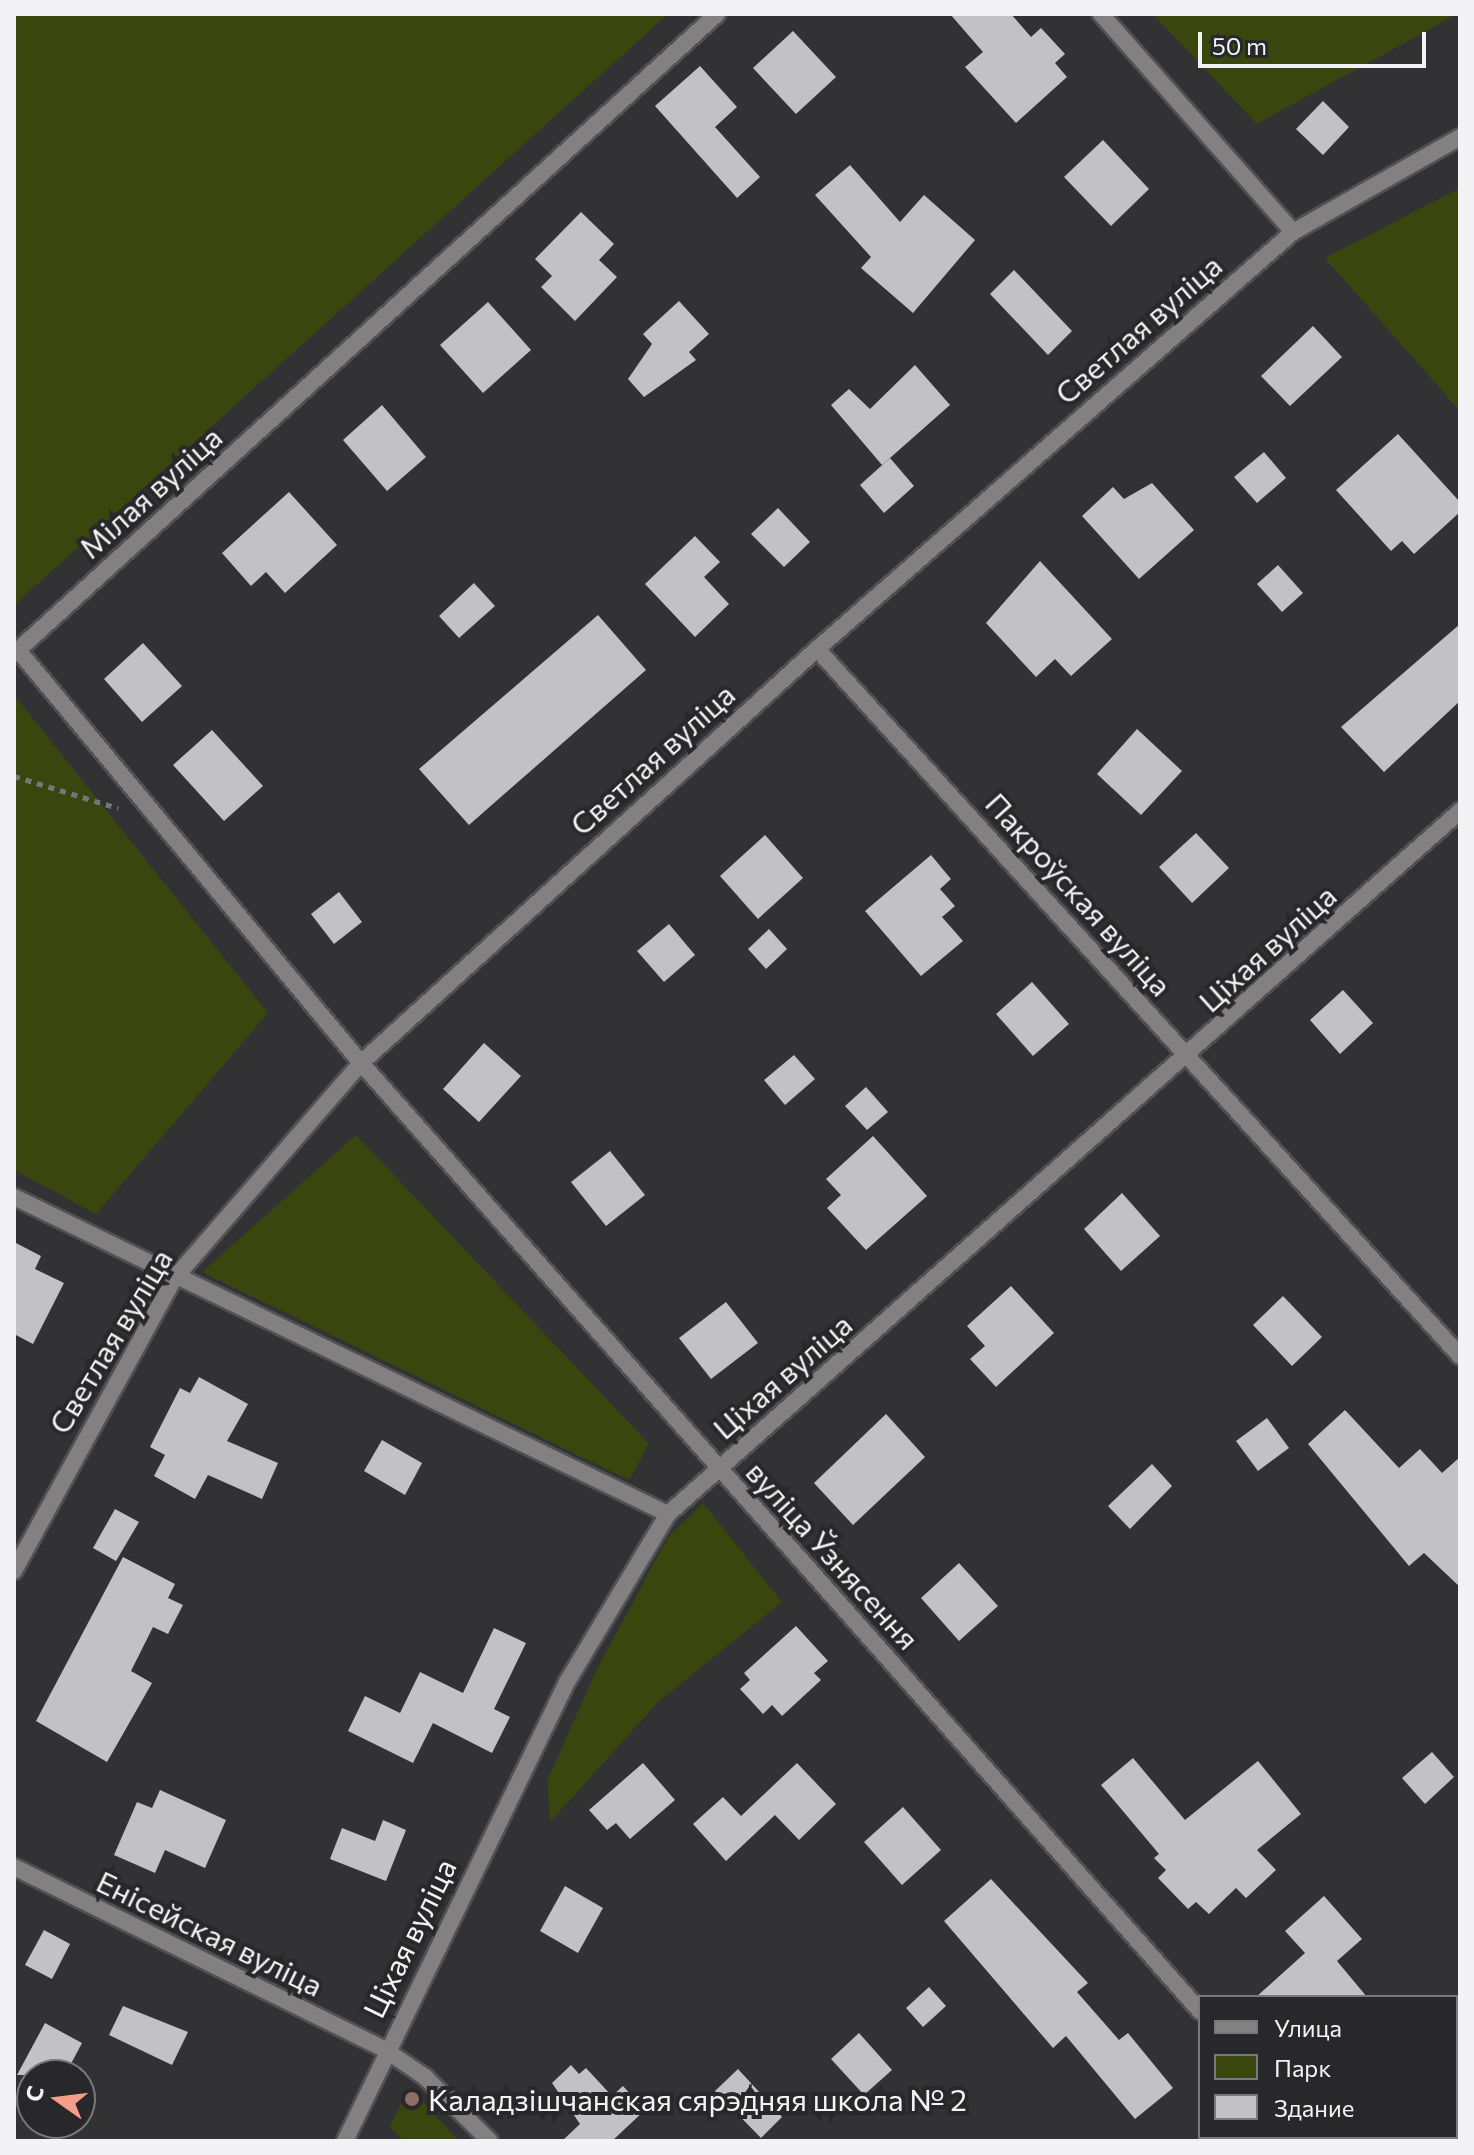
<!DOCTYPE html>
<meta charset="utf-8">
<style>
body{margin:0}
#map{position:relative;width:1474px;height:2155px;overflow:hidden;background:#323235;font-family:Commissioner,sans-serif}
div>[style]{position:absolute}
.green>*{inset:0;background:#39470f}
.building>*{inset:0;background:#c2c2c6}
.path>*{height:5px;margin-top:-2.5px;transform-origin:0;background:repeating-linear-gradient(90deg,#767678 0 6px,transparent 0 12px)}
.roads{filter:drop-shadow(2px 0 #515154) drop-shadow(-2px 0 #515154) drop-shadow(0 2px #515154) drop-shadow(0 -2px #515154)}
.minor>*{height:16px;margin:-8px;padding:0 8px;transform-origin:8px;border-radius:8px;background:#828081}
.dots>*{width:22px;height:22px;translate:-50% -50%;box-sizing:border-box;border:4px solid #28282b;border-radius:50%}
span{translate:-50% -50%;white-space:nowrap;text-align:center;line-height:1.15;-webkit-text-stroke:8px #28282b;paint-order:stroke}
.street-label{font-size:30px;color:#f3f3f5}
.poi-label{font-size:30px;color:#f3f3f5}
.left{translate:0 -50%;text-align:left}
.frame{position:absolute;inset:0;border:16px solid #f3f3f5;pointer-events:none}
.legend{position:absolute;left:1198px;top:1995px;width:260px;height:144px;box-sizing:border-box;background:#28282b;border:2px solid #79797c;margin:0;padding:10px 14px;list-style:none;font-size:24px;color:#f3f3f5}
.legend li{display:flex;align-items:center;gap:16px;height:40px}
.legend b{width:40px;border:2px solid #79797c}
.north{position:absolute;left:16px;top:2059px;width:80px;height:80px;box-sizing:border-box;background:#28282b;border:2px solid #79797c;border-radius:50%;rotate:284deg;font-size:22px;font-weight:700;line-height:32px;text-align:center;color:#f3f3f5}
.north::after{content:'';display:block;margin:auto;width:28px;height:36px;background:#f49e8a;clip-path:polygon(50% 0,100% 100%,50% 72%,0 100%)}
.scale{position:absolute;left:1198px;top:32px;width:228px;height:36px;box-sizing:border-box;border:4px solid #f3f3f5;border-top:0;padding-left:10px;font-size:24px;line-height:28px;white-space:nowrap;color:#f3f3f5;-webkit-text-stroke:6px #28282b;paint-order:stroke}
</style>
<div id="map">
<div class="green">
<div style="clip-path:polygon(14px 14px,668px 14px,14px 605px)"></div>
<div style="clip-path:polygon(1153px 14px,1457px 14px,1257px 124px)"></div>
<div style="clip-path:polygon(1460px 188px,1460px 411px,1325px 258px)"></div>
<div style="clip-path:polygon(14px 695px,268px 1013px,96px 1214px,14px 1170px)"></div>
<div style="clip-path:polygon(356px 1135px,649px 1444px,629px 1480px,202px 1272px)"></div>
<div style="clip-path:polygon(703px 1503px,782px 1602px,658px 1702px,550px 1822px,547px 1781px,596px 1671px,668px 1537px)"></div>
<div style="clip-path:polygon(409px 2087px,459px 2141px,404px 2141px,390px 2127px)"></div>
</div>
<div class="building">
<div style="clip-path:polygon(950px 14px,1011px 14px,1031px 37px,1041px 28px,1065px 54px,1055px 63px,1067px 77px,1016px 123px,965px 67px,983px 52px)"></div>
<div style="clip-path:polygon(793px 31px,836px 77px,796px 114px,753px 68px)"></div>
<div style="clip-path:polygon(700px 66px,737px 107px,715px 127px,760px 177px,737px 198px,655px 106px)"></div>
<div style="clip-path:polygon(1323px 101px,1349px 127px,1323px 155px,1296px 129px)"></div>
<div style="clip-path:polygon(1103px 140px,1149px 189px,1111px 226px,1064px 177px)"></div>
<div style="clip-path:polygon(850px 165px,900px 222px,924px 195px,975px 240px,913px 313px,861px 268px,871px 257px,815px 195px)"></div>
<div style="clip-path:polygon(581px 212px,614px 244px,599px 260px,617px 277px,575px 321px,541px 287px,552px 276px,535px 259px)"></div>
<div style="clip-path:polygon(1014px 270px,1072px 331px,1048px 355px,990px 294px)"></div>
<div style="clip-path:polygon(679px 301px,709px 334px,689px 352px,696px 360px,644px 397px,628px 379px,652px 344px,643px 334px)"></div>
<div style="clip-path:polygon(488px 302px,531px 350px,483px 393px,440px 345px)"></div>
<div style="clip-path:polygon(1313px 326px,1342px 357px,1290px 406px,1261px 376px)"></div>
<div style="clip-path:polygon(915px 365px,950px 405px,882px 465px,831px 405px,849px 389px,870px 409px)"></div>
<div style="clip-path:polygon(382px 405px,426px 457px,387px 491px,343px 440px)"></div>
<div style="clip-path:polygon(1398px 434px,1460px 502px,1460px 512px,1414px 554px,1402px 541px,1391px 551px,1336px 490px)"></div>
<div style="clip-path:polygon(1264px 452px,1286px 478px,1257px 503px,1234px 477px)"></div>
<div style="clip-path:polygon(890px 458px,914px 486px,884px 513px,860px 485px)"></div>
<div style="clip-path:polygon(1152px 483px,1194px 530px,1139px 579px,1082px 516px,1113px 487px,1124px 499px)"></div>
<div style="clip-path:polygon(289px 492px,337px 545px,285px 593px,266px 572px,251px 586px,222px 553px)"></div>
<div style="clip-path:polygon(778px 508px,810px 542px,784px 567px,751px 534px)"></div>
<div style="clip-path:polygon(695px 536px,720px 562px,704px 577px,729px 604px,695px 637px,645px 584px)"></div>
<div style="clip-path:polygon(1040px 561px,1112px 639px,1071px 676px,1055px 659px,1036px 677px,986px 623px)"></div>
<div style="clip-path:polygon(1278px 565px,1303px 593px,1282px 612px,1257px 584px)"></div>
<div style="clip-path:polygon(474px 583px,495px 606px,459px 638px,439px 616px)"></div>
<div style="clip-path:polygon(598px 615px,646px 670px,469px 825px,419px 769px)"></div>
<div style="clip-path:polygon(1460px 624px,1460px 701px,1384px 772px,1341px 727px)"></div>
<div style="clip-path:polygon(143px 643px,182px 686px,142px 722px,104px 679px)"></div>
<div style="clip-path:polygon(1137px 729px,1182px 771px,1141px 815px,1097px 774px)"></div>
<div style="clip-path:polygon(212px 730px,263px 786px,224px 821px,173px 765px)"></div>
<div style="clip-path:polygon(1196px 833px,1229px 868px,1192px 903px,1159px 867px)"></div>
<div style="clip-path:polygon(765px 835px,803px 878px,758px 919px,720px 876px)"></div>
<div style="clip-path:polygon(931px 855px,951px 879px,940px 889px,955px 906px,942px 917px,963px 941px,921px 976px,865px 911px)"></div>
<div style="clip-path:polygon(339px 892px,362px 922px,334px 944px,311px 914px)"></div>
<div style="clip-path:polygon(669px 924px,695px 955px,664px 982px,637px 951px)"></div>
<div style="clip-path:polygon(769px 929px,787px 949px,766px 969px,748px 949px)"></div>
<div style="clip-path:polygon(1032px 982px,1069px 1024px,1033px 1056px,996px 1014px)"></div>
<div style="clip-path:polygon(1343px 990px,1373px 1023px,1340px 1054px,1310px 1020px)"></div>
<div style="clip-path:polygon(484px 1043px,521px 1076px,479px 1122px,443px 1089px)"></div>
<div style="clip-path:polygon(794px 1055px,815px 1079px,785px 1105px,764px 1080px)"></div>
<div style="clip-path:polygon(866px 1087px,888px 1112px,867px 1130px,845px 1106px)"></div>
<div style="clip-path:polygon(873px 1136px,927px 1196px,866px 1250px,827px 1208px,841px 1195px,826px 1179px)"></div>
<div style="clip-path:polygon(610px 1151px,645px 1195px,606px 1226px,571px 1182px)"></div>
<div style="clip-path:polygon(1122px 1193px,1160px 1236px,1121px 1271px,1084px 1229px)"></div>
<div style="clip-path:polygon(14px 1242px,41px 1256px,35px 1269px,64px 1283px,33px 1344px,14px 1334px)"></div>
<div style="clip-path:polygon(1011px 1286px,1054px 1333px,996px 1387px,970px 1359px,985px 1346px,967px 1326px)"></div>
<div style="clip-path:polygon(1283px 1296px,1322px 1337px,1292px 1366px,1253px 1325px)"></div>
<div style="clip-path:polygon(726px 1302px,758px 1343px,711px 1379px,679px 1338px)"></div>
<div style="clip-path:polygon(199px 1377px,248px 1404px,227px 1441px,278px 1463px,262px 1499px,208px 1475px,195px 1499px,154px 1476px,165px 1455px,150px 1447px,180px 1388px,190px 1393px)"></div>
<div style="clip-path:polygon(1345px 1410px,1399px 1468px,1420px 1449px,1442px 1473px,1460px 1457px,1460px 1587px,1424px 1553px,1409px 1566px,1308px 1444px)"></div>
<div style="clip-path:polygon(886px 1414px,925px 1457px,853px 1525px,814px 1483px)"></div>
<div style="clip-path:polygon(1267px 1418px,1289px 1448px,1258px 1471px,1236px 1441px)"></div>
<div style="clip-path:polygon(382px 1440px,422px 1463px,405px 1495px,364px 1471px)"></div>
<div style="clip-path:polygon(1152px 1464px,1172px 1486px,1130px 1529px,1108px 1506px)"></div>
<div style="clip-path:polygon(115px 1509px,139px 1522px,116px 1561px,93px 1548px)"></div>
<div style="clip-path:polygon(123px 1557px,175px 1584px,168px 1598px,183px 1605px,168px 1634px,153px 1627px,131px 1671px,152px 1683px,107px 1762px,36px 1721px)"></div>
<div style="clip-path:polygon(959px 1563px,998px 1606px,959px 1641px,921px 1598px)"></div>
<div style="clip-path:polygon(796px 1626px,828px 1661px,814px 1673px,821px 1680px,782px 1716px,772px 1705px,763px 1714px,740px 1689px,750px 1680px,744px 1673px)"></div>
<div style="clip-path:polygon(494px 1628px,526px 1643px,494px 1709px,510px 1717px,492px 1753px,433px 1723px,413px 1763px,348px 1731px,365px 1696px,400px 1713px,420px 1672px,463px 1693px)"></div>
<div style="clip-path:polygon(1432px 1752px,1454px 1777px,1425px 1804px,1402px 1778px)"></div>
<div style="clip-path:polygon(1133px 1758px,1185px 1820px,1258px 1761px,1301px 1814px,1257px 1850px,1276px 1870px,1246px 1898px,1236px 1888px,1209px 1914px,1196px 1902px,1188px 1909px,1158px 1878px,1166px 1870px,1154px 1858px,1159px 1854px,1101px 1785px)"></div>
<div style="clip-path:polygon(643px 1763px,675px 1800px,630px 1839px,616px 1823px,607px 1830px,589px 1810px)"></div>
<div style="clip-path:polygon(797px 1763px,836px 1804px,799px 1840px,775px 1815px,726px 1861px,693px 1824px,723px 1797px,741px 1816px)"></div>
<div style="clip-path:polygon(160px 1790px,226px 1820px,205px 1868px,165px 1850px,155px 1873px,114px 1855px,137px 1802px,152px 1808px)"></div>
<div style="clip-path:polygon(903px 1807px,941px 1850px,902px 1885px,864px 1842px)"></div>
<div style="clip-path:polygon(383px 1820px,406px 1830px,386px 1881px,330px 1859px,342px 1828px,375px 1841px)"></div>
<div style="clip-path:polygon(991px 1879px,1088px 1983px,1077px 1992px,1119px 2040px,1128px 2033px,1173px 2088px,1135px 2119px,1066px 2036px,1053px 2048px,944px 1921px)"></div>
<div style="clip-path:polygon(565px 1886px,603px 1908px,578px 1953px,540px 1931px)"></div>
<div style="clip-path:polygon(1324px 1896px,1362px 1939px,1337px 1961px,1367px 1997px,1256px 1997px,1305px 1953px,1285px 1931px)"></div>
<div style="clip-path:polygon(44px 1930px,70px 1944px,52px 1979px,25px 1965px)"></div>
<div style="clip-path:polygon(929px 1987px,946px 2006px,923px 2027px,906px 2008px)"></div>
<div style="clip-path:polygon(123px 2006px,188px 2032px,172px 2065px,109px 2035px)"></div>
<div style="clip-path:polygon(45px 2023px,82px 2043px,65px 2075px,17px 2075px)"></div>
<div style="clip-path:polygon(859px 2033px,892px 2070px,864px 2095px,831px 2059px)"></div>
<div style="clip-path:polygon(571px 2065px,579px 2074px,586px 2068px,612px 2096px,623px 2086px,645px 2110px,612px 2141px,562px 2141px,580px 2124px,552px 2083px)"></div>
<div style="clip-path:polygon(738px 2069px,782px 2117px,761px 2138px,715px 2091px)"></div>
</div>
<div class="path">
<div style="left:14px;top:776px;width:109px;rotate:17.1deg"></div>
</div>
<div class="roads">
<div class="minor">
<div style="left:717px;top:14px;width:945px;rotate:137.7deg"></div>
<div style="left:18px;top:650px;width:537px;rotate:50.29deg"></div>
<div style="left:361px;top:1063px;width:1266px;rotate:48.49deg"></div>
<div style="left:1101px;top:14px;width:290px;rotate:48.6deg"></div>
<div style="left:817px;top:649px;width:956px;rotate:47.71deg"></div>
<div style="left:14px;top:1197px;width:727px;rotate:25.86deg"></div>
<div style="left:14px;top:1571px;width:332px;rotate:-61.3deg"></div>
<div style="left:173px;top:1280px;width:287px;rotate:-49.1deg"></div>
<div style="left:361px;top:1063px;width:616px;rotate:-42.24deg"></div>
<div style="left:817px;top:649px;width:633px;rotate:-41.22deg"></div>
<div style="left:1293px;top:232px;width:192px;rotate:-29.6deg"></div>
<div style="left:14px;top:1867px;width:412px;rotate:26.2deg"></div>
<div style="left:384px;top:2049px;width:50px;rotate:34.3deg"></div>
<div style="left:425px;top:2077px;width:91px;rotate:44.6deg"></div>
<div style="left:1311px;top:2137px;width:6px;rotate:45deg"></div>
<div style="left:345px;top:2141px;width:510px;rotate:-64.19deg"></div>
<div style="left:567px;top:1682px;width:196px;rotate:-59deg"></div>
<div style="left:668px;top:1514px;width:1059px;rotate:-41.59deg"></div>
</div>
</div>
<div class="dots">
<div style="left:412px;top:2099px;background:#8d6e63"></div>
</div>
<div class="street-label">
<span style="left:1138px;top:329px;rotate:-41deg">Светлая вуліца</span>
<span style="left:150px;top:492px;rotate:-42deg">Мілая вуліца</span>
<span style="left:652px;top:759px;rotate:-42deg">Светлая вуліца</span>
<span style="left:1079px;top:894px;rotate:48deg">Пакроўская вуліца</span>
<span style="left:1267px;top:948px;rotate:-42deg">Ціхая вуліца</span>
<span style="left:110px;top:1341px;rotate:-59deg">Светлая вуліца</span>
<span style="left:782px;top:1376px;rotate:-41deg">Ціхая вуліца</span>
<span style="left:833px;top:1555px;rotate:48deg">вуліца Ўзнясення</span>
<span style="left:210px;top:1933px;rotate:26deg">Енісейская вуліца</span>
<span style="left:409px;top:1938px;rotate:-64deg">Ціхая вуліца</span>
</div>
<div class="poi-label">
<span class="left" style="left:428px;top:2099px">Каладзішчанская сярэдняя школа № 2</span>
</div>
<div class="frame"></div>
<ul class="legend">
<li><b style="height:10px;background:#828081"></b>Улица</li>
<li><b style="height:22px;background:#39470f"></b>Парк</li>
<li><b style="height:22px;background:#c2c2c6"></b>Здание</li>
</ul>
<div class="north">С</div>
<div class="scale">50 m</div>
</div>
